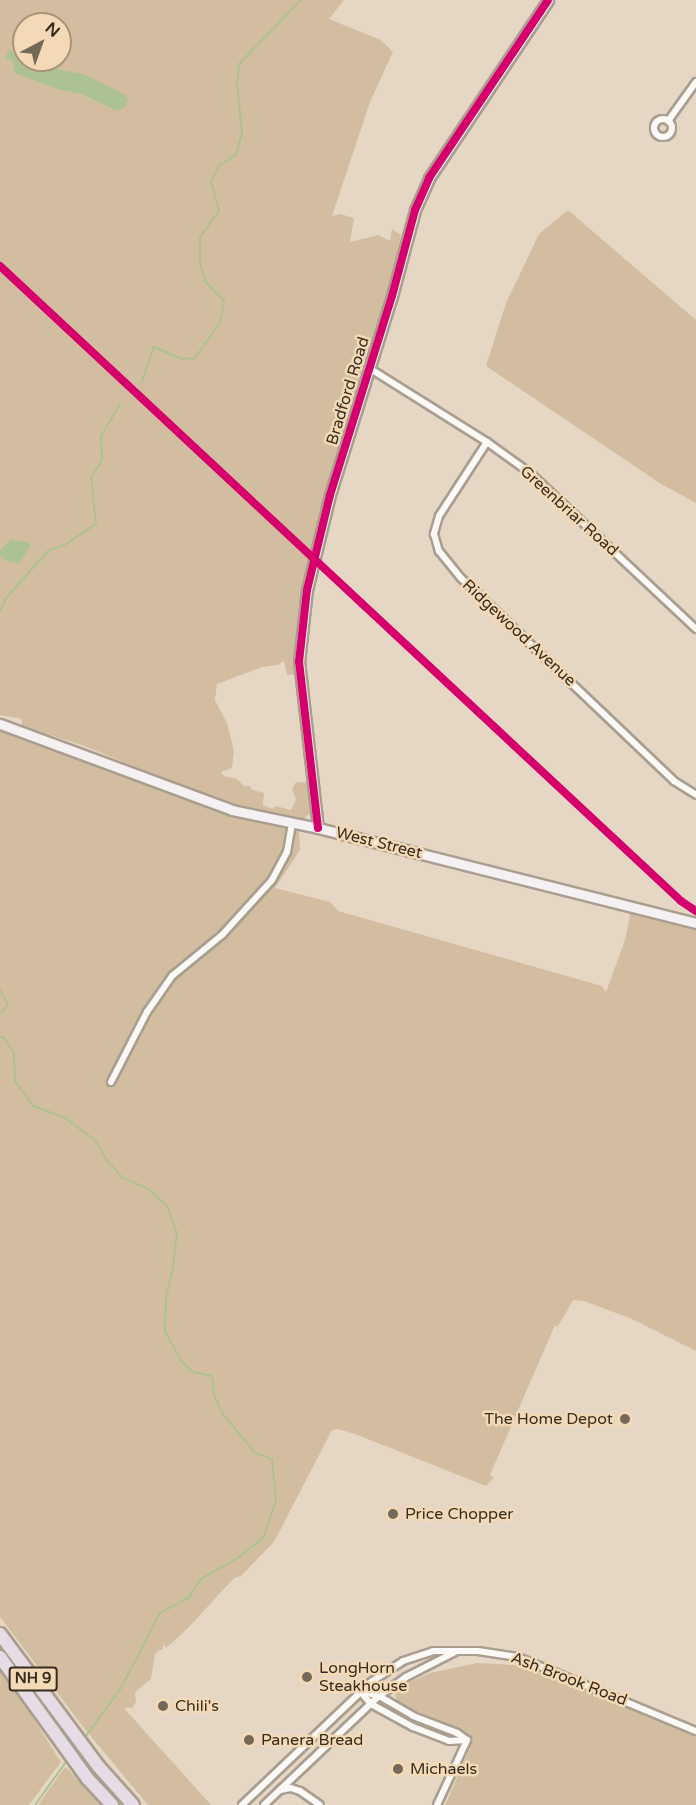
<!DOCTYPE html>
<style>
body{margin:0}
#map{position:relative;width:696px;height:1805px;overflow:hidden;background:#e6d7c4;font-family:"Varela Round",sans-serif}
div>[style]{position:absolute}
.green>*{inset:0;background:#d3bda1}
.water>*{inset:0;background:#acc292}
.stream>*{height:2px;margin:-1px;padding:0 1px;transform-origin:1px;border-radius:1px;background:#acc292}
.roads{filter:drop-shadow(2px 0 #a99e8f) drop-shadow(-2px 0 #a99e8f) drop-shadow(0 2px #a99e8f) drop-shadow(0 -2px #a99e8f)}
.street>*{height:6px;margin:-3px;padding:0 3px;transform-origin:3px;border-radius:3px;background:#fbf9f6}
.street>.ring{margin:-3px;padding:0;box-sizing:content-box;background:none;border:6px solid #fbf9f6;border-radius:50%}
.secondary>*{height:9px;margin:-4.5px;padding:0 4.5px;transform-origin:4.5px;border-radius:4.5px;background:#f5f0f1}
.highway>*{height:12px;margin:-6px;padding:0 6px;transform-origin:6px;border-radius:6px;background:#e6dce5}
.cycleway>*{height:8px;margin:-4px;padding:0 4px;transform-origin:4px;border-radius:4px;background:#d6006c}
.dots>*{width:16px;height:16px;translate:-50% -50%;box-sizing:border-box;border:3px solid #f4d9b6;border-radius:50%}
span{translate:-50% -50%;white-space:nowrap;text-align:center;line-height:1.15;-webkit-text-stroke:5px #f4d9b6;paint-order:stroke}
.shield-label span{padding:2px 4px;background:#f4d9b6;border:2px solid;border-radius:4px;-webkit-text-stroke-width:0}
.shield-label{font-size:15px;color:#372d1f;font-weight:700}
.street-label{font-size:16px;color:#372d1f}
.poi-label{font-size:16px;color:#372d1f}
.right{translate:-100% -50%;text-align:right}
.left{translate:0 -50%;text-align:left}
.north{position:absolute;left:12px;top:12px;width:60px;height:60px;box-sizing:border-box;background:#f4d9b6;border:2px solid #a8947a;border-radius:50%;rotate:41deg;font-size:16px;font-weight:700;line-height:24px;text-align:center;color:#372d1f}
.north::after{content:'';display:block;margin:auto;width:21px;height:27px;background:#746859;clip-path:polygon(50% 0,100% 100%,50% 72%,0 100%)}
</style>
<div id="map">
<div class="green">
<div style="clip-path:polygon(evenodd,0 0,344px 0,329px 19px,381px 40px,393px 52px,370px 102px,332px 216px,340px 214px,354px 218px,350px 242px,378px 235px,390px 241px,392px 229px,401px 235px,386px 302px,326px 491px,305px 578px,296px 674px,287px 675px,284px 661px,278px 665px,262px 667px,217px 684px,215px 700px,227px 723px,234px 751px,232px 768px,221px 772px,224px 776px,237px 779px,244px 786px,250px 786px,252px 790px,264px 793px,263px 805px,272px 809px,276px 806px,291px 810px,296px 800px,292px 789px,296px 782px,309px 783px,310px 813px,304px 819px,230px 806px,82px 745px,22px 726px,22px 719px,0 715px,0 0,24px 24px,60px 24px,60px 60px,24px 60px,24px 24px)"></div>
<div style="clip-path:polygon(568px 210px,696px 320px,696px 503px,661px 484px,486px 366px,506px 303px,539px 234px)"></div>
<div style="clip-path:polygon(0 729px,172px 794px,299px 829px,300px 850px,275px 888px,330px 902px,338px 911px,602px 986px,606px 992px,625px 940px,631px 910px,696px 927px,696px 1351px,632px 1319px,584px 1301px,573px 1300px,563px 1318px,557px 1327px,555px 1325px,490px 1475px,494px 1477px,486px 1486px,355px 1434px,338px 1429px,332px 1430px,274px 1542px,241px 1576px,234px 1578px,189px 1627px,166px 1648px,164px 1644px,162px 1650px,159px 1650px,155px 1654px,151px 1679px,135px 1692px,136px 1702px,132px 1708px,124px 1708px,211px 1805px,148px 1805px,84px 1728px,0 1617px)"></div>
<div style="clip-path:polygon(477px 1663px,514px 1665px,551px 1676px,696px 1737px,696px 1805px,445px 1805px,470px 1748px,467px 1740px,458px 1729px,397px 1703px,395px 1693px,405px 1684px,430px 1673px)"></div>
<div style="clip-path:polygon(0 1666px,61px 1762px,29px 1805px,0 1805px)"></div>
<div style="clip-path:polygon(65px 1767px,67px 1768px,100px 1805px,38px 1805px)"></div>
</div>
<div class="water">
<div style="clip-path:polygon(9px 50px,24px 57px,24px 60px,51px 62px,56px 69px,83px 74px,124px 94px,128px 100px,126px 107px,117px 111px,84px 95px,58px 89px,15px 73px,12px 60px,5px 58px)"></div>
<div style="clip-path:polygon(11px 540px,28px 542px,30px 546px,19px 564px,6px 561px,0 555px,0 550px)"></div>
</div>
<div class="stream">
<div style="left:142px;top:381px;width:36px;rotate:-71deg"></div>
<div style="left:154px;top:347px;width:30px;rotate:23deg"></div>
<div style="left:182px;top:359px;width:13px;rotate:-4deg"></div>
<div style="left:195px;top:358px;width:44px;rotate:-55.2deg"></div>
<div style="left:220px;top:322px;width:21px;rotate:-79deg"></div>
<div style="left:224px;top:301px;width:28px;rotate:-134deg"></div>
<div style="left:205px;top:281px;width:20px;rotate:-105deg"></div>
<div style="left:200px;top:262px;width:25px;rotate:-90deg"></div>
<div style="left:200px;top:237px;width:32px;rotate:-54deg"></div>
<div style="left:219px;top:211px;width:31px;rotate:-105deg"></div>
<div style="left:211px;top:181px;width:18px;rotate:-63deg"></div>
<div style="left:219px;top:165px;width:20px;rotate:-30deg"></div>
<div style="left:236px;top:155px;width:23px;rotate:-75deg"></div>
<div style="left:242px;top:133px;width:50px;rotate:-95.7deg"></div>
<div style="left:237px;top:83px;width:19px;rotate:-84deg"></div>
<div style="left:239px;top:64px;width:89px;rotate:-45.9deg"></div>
<div style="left:0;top:611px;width:14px;rotate:-65deg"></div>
<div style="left:6px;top:598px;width:63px;rotate:-48.2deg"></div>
<div style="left:48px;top:551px;width:19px;rotate:-21deg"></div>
<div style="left:66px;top:544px;width:36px;rotate:-34deg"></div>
<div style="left:96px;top:524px;width:46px;rotate:-96.2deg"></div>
<div style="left:91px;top:478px;width:21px;rotate:-59deg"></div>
<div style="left:102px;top:460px;width:24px;rotate:-92deg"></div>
<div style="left:101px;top:436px;width:37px;rotate:-59deg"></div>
<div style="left:0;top:990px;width:17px;rotate:62deg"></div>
<div style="left:8px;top:1005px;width:12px;rotate:132deg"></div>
<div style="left:0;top:1037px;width:4px;rotate:14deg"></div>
<div style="left:4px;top:1038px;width:18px;rotate:56deg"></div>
<div style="left:14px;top:1053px;width:28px;rotate:88deg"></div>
<div style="left:15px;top:1081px;width:31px;rotate:54deg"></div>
<div style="left:33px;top:1106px;width:33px;rotate:20deg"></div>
<div style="left:64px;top:1117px;width:39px;rotate:37deg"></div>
<div style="left:95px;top:1140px;width:26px;rotate:59deg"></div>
<div style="left:108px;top:1162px;width:22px;rotate:47deg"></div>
<div style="left:123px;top:1178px;width:26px;rotate:23deg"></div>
<div style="left:147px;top:1188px;width:27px;rotate:42deg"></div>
<div style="left:167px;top:1206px;width:29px;rotate:70deg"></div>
<div style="left:177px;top:1233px;width:34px;rotate:97deg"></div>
<div style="left:173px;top:1267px;width:32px;rotate:103deg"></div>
<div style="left:166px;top:1298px;width:33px;rotate:92deg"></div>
<div style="left:165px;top:1331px;width:34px;rotate:62deg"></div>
<div style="left:181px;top:1361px;width:16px;rotate:43deg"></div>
<div style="left:193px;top:1372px;width:19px;rotate:12deg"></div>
<div style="left:212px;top:1376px;width:19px;rotate:84deg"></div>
<div style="left:214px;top:1395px;width:21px;rotate:65deg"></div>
<div style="left:223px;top:1414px;width:50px;rotate:50.6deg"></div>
<div style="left:255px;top:1453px;width:18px;rotate:19deg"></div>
<div style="left:272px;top:1459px;width:41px;rotate:84.4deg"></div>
<div style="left:276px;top:1500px;width:39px;rotate:108deg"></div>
<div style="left:264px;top:1537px;width:33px;rotate:141deg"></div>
<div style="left:238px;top:1558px;width:43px;rotate:150.4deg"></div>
<div style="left:201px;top:1579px;width:23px;rotate:124deg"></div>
<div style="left:188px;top:1598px;width:32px;rotate:152deg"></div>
<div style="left:160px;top:1613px;width:85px;rotate:117.5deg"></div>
<div style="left:121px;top:1688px;width:64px;rotate:126.2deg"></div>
<div style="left:35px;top:1805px;width:57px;rotate:-54.3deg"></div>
</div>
<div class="roads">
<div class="street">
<div class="ring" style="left:654px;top:119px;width:12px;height:12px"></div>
<div style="left:668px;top:121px;width:48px;rotate:-54.3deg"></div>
<div style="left:369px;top:368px;width:139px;rotate:32.1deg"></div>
<div style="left:487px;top:442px;width:53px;rotate:35.8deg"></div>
<div style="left:530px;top:473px;width:228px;rotate:43.2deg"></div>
<div style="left:487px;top:442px;width:88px;rotate:123deg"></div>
<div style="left:439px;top:516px;width:19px;rotate:106deg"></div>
<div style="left:434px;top:534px;width:18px;rotate:74deg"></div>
<div style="left:439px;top:551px;width:35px;rotate:51deg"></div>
<div style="left:461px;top:578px;width:294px;rotate:43.6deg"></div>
<div style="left:674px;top:781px;width:26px;rotate:32deg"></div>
<div style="left:111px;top:1082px;width:79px;rotate:-62.8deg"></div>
<div style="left:147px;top:1012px;width:44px;rotate:-55.2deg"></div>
<div style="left:172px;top:976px;width:65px;rotate:-39.4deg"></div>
<div style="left:222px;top:935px;width:74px;rotate:-47.7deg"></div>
<div style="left:272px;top:880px;width:32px;rotate:-62deg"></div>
<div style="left:287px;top:852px;width:29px;rotate:-80deg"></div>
<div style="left:360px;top:1691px;width:17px;rotate:50deg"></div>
<div style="left:371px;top:1704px;width:48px;rotate:28.7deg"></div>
<div style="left:413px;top:1727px;width:39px;rotate:21deg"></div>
<div style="left:449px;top:1741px;width:18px;rotate:-3deg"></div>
<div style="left:360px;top:1691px;width:20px;rotate:15deg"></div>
<div style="left:379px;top:1696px;width:39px;rotate:30deg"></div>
<div style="left:413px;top:1716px;width:47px;rotate:21.1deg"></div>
<div style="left:457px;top:1733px;width:12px;rotate:35deg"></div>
<div style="left:280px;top:1790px;width:11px;rotate:-10deg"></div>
<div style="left:291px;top:1788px;width:9px;rotate:18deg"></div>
<div style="left:300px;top:1791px;width:24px;rotate:35deg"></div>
<div style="left:242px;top:1805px;width:178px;rotate:-43.6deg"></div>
<div style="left:371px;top:1682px;width:38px;rotate:-33deg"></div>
<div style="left:403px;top:1661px;width:32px;rotate:-18deg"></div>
<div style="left:433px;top:1651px;width:45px"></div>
<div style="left:478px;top:1651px;width:40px;rotate:8.5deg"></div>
<div style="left:518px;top:1657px;width:193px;rotate:22.6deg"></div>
<div style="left:264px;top:1805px;width:158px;rotate:-43.5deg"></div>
<div style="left:379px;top:1696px;width:33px;rotate:-35deg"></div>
<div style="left:406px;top:1677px;width:57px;rotate:-27deg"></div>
<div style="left:437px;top:1805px;width:72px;rotate:-65.2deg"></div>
</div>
<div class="secondary">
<div style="left:0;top:724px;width:247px;rotate:20.3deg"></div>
<div style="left:232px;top:810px;width:88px;rotate:11.8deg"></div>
<div style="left:318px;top:828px;width:390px;rotate:14.1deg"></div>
<div style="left:318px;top:828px;width:167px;rotate:-96.5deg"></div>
<div style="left:299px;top:662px;width:72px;rotate:-83.7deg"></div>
<div style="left:307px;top:590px;width:98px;rotate:-76.4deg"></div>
<div style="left:330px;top:495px;width:208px;rotate:-72.7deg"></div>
<div style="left:392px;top:296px;width:89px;rotate:-75deg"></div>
<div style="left:415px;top:210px;width:35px;rotate:-66deg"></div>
<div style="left:429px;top:178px;width:214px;rotate:-56.2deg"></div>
</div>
<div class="highway">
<div style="left:0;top:1634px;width:164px;rotate:53.4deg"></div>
<div style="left:98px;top:1766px;width:52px;rotate:48.1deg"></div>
<div style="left:0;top:1657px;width:150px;rotate:54.2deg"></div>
<div style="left:88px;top:1779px;width:35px;rotate:47deg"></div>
</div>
</div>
<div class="cycleway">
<div style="left:0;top:266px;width:931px;rotate:43deg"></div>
<div style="left:681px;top:901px;width:18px;rotate:34deg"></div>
<div style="left:318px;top:828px;width:167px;rotate:-96.5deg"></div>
<div style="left:299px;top:662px;width:72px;rotate:-83.7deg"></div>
<div style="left:307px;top:590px;width:98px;rotate:-76.4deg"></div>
<div style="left:330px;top:495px;width:208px;rotate:-72.7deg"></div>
<div style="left:392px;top:296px;width:89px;rotate:-75deg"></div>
<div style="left:415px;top:210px;width:35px;rotate:-66deg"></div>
<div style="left:429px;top:178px;width:214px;rotate:-56.2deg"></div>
</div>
<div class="dots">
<div style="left:625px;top:1419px;background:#746859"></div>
<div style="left:393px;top:1514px;background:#746859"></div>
<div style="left:307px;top:1677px;background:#746859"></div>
<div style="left:163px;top:1706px;background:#746859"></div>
<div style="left:249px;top:1740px;background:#746859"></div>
<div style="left:398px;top:1769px;background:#746859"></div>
</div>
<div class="shield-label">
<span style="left:33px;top:1679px">NH 9</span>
</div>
<div class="street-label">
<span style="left:348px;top:391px;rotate:-73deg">Bradford Road</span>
<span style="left:569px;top:511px;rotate:42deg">Greenbriar Road</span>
<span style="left:519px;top:633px;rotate:43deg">Ridgewood Avenue</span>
<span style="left:379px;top:843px;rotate:14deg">West Street</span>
<span style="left:569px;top:1679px;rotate:21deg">Ash Brook Road</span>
</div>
<div class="poi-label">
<span class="right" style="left:613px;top:1419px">The Home Depot</span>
<span class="left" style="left:405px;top:1514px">Price Chopper</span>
<span class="left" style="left:319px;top:1677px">LongHorn<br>Steakhouse</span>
<span class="left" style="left:175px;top:1706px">Chili's</span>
<span class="left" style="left:261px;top:1740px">Panera Bread</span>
<span class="left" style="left:410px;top:1769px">Michaels</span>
</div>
<div class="north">N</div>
</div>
